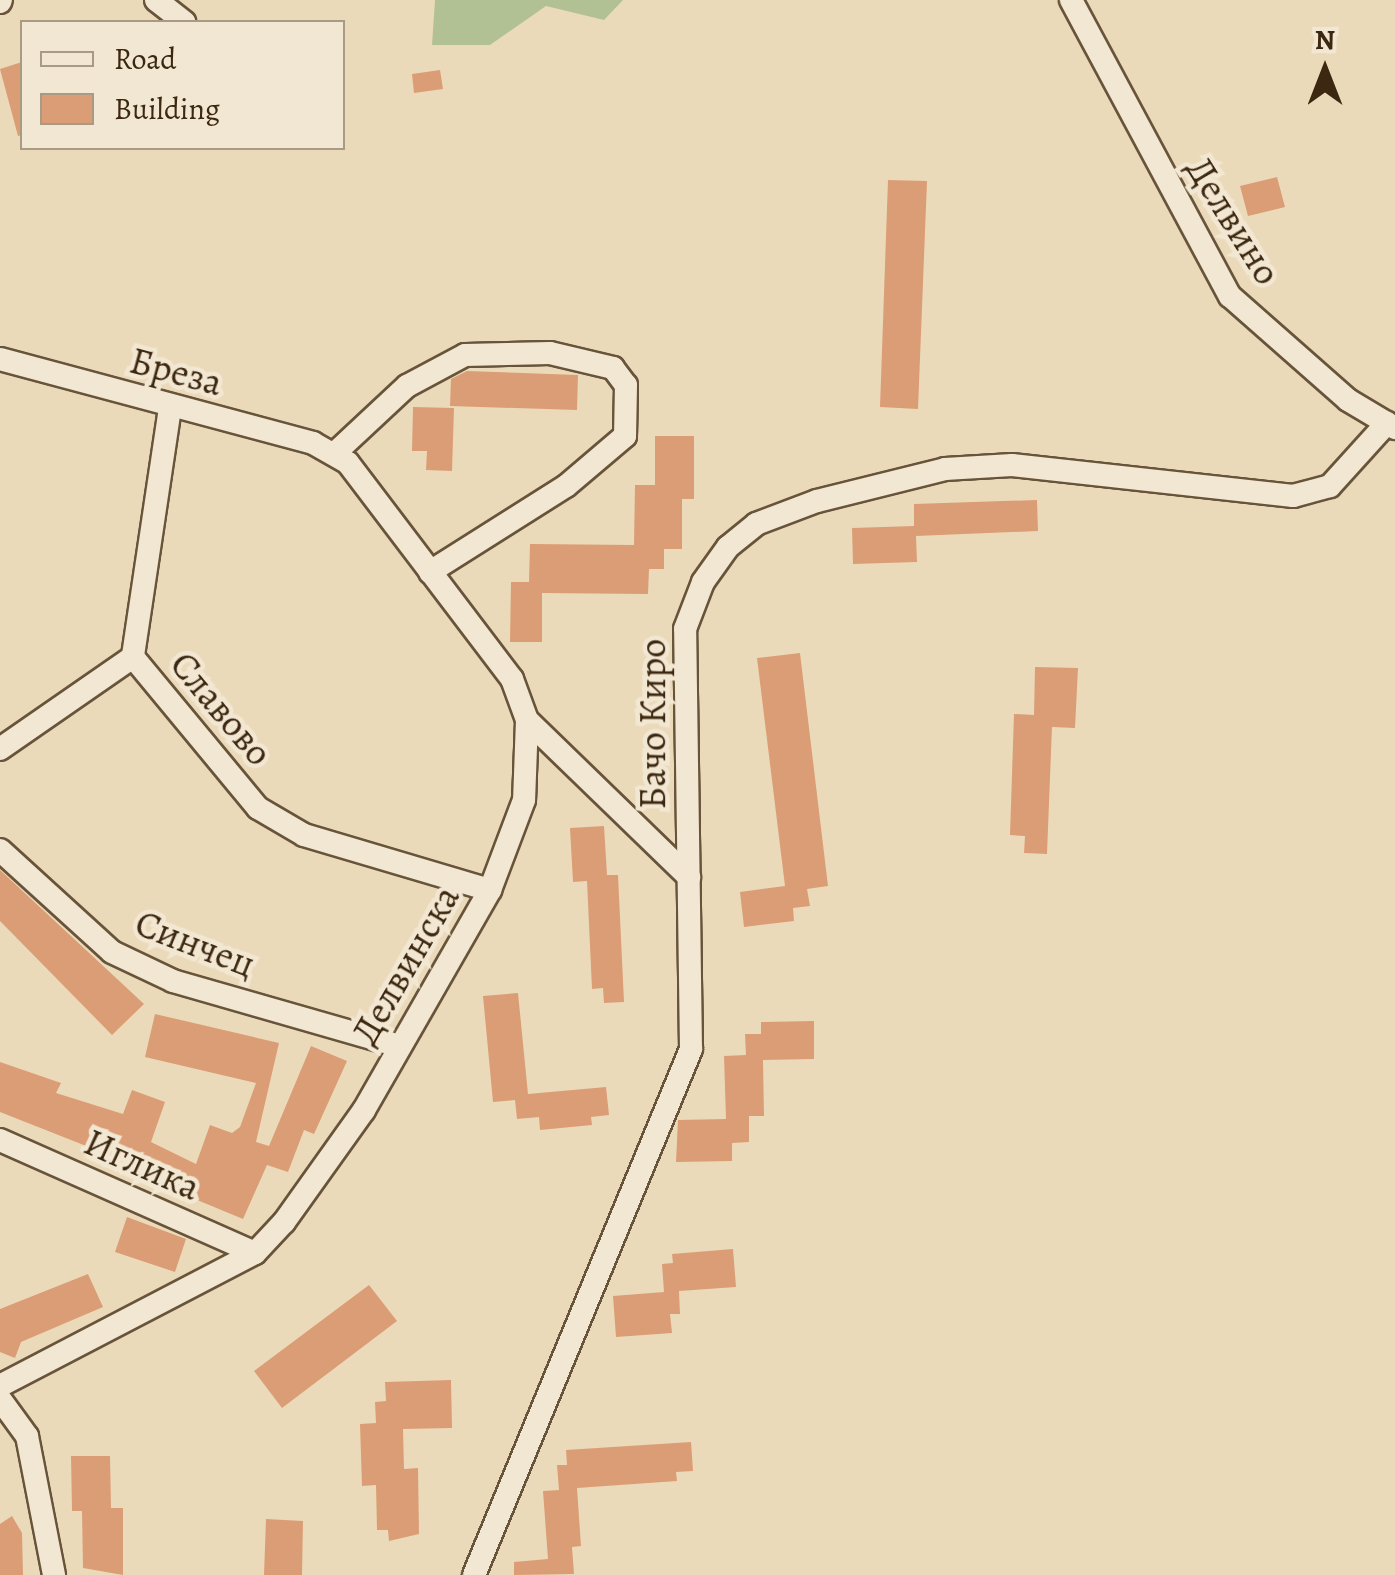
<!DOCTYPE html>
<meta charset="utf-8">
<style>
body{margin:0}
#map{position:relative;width:1395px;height:1575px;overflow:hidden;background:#ebdaba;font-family:Alegreya,serif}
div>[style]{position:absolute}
.green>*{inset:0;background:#b2c194}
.building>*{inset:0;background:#db9d75}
.roads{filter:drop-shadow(2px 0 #68543a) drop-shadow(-2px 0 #68543a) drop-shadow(0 2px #68543a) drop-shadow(0 -2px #68543a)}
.minor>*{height:22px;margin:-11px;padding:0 11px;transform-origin:11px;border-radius:11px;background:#f2e7d2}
span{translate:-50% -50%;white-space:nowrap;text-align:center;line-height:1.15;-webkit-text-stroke:9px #f2e7d2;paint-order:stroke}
.street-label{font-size:38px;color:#3c2710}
.legend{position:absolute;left:20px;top:20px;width:325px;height:130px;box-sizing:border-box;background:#f2e7d2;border:2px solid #a99a84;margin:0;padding:12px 18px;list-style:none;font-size:30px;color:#3c2710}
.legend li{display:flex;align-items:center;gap:20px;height:50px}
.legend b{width:50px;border:2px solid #a99a84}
.north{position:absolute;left:1275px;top:20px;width:100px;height:100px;-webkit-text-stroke:8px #f2e7d2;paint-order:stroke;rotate:0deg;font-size:28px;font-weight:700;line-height:40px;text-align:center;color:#3c2710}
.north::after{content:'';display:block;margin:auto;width:35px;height:45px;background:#3c2710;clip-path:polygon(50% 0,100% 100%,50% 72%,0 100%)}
</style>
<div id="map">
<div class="green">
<div style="clip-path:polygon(435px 0,623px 0,604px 20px,546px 6px,490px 45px,432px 45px)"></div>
</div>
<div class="building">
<div style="clip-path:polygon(22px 62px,22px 135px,18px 136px,0 69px)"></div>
<div style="clip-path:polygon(440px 70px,443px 89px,414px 93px,412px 74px)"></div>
<div style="clip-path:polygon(1277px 177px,1285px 207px,1248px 216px,1240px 186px)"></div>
<div style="clip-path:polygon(888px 180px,927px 181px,918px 409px,880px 407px)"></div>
<div style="clip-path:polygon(467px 371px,578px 375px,577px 410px,450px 406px,451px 379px)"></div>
<div style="clip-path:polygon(413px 407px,454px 408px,452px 471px,426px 470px,427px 451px,412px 451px)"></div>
<div style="clip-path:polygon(655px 436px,694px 436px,694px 499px,682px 499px,682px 549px,664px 549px,664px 569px,649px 569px,648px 594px,542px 593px,542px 642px,510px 642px,511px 582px,529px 582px,530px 544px,634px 545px,635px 485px,655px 485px)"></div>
<div style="clip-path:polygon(1037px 500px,1038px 531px,916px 536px,917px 562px,853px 564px,852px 528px,914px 526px,914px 504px)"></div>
<div style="clip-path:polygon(800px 653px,828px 886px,807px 889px,810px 906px,793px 908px,794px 921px,744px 927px,740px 892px,785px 886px,757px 658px)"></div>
<div style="clip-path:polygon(1035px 667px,1078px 668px,1075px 728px,1052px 727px,1047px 854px,1024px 853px,1025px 836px,1010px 835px,1014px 714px,1034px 715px)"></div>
<div style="clip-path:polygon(604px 826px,607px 875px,618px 875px,624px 1002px,604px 1003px,603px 988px,592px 989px,587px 881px,573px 882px,570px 828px)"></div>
<div style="clip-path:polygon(0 870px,144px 1004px,112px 1035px,0 921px)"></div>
<div style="clip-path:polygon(518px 993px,528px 1094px,606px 1087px,609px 1115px,591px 1117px,592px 1125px,540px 1130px,539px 1117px,517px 1119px,515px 1100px,493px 1102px,483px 996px)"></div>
<div style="clip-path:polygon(155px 1014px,279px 1043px,256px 1142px,269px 1146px,311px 1046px,347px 1061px,314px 1134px,304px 1130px,288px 1172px,267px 1165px,243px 1219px,144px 1178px,147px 1170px,0 1112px,0 1062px,61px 1083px,56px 1093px,123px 1114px,132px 1090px,165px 1102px,151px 1142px,196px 1164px,210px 1125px,232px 1133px,240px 1127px,256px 1083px,145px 1057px)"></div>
<div style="clip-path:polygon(814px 1021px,814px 1059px,763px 1060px,764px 1116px,749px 1116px,749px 1142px,732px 1143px,732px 1161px,676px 1162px,678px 1120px,726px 1119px,724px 1056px,746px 1055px,745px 1034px,761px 1034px,761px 1022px)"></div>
<div style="clip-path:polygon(127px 1217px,186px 1239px,175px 1272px,115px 1252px)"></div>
<div style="clip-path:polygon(733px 1249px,736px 1287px,679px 1291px,680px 1314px,670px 1314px,672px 1333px,616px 1337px,613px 1296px,664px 1292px,662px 1264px,673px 1263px,672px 1254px)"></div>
<div style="clip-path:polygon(88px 1274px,103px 1307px,21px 1342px,15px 1358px,0 1352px,0 1309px)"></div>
<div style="clip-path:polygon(369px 1285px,397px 1321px,282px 1408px,254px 1371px)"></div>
<div style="clip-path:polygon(451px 1380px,452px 1428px,403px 1429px,404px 1469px,418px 1468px,419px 1534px,389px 1541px,388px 1530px,377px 1530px,376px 1485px,362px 1486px,360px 1424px,376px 1423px,375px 1402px,386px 1401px,385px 1382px)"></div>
<div style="clip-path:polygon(691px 1442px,693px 1471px,676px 1472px,677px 1481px,577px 1488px,581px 1546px,572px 1547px,574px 1574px,514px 1575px,514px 1562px,548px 1559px,543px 1491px,559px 1490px,557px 1465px,567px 1465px,566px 1450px)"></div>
<div style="clip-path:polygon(71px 1456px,110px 1456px,111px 1508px,123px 1508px,123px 1575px,83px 1568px,82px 1511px,72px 1511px)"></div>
<div style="clip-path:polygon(12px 1516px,22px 1533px,23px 1575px,0 1575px,0 1524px)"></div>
<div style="clip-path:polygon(266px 1519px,303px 1521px,302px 1575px,264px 1575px)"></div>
</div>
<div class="roads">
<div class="minor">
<div style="left:156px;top:0;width:36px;rotate:38deg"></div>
<div style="left:1071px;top:0;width:336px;rotate:61.8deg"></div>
<div style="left:1230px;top:296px;width:157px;rotate:41.4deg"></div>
<div style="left:1348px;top:400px;width:55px;rotate:30.8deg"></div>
<div style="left:0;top:2px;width:2px;rotate:-63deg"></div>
<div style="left:0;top:359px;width:324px;rotate:15deg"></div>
<div style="left:313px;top:443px;width:40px;rotate:29.7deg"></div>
<div style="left:348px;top:463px;width:271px;rotate:52.8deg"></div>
<div style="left:512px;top:679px;width:44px;rotate:69.9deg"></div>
<div style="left:527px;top:720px;width:80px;rotate:92.1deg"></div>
<div style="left:524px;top:800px;width:96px;rotate:110.7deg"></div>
<div style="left:490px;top:890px;width:254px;rotate:119.8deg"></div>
<div style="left:364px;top:1110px;width:138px;rotate:125.5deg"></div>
<div style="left:284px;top:1222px;width:42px;rotate:133.1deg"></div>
<div style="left:255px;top:1253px;width:288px;rotate:152.5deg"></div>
<div style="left:170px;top:408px;width:252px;rotate:98.5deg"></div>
<div style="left:133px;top:657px;width:196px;rotate:50.4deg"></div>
<div style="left:258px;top:808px;width:53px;rotate:30.4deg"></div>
<div style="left:304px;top:835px;width:194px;rotate:16.5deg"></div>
<div style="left:334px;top:454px;width:100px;rotate:-43deg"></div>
<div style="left:407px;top:386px;width:66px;rotate:-28.1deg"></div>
<div style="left:465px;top:355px;width:85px;rotate:-1.3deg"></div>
<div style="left:550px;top:353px;width:65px;rotate:13.4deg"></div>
<div style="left:613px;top:368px;width:21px;rotate:53deg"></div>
<div style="left:626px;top:385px;width:51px;rotate:91.1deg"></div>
<div style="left:625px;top:436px;width:77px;rotate:139.7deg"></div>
<div style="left:566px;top:486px;width:161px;rotate:147.7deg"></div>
<div style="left:527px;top:720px;width:226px;rotate:44.1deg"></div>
<div style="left:0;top:749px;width:162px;rotate:-34.7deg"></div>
<div style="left:0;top:850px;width:151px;rotate:42.3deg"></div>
<div style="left:112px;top:952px;width:68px;rotate:25.4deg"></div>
<div style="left:173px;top:981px;width:235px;rotate:16deg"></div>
<div style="left:0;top:1140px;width:279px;rotate:23.9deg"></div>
<div style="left:0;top:1399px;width:46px;rotate:53.9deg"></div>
<div style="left:27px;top:1436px;width:142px;rotate:79deg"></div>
<div style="left:474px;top:1575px;width:569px;rotate:-67.58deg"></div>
<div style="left:691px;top:1049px;width:420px;rotate:-90.8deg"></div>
<div style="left:685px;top:629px;width:50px;rotate:-69deg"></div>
<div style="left:703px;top:582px;width:43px;rotate:-54.5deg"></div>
<div style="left:728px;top:547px;width:36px;rotate:-39deg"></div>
<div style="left:756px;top:524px;width:65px;rotate:-20.7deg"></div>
<div style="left:817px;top:501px;width:132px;rotate:-14deg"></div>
<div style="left:945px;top:469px;width:67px;rotate:-3.4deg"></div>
<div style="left:1012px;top:465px;width:283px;rotate:6.3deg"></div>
<div style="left:1293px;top:496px;width:38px;rotate:-15deg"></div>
<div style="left:1330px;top:486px;width:85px;rotate:-47.9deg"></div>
</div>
</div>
<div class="street-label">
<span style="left:1233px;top:221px;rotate:58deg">Делвино</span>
<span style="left:176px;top:372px;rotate:15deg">Бреза</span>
<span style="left:221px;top:709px;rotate:50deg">Славово</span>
<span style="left:653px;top:724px;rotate:-90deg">Бачо Киро</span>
<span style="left:195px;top:944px;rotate:21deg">Синчец</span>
<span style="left:406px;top:965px;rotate:-60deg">Делвинска</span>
<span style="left:142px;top:1165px;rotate:24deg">Иглика</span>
</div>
<ul class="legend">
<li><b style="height:12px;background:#f2e7d2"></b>Road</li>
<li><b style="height:28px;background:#db9d75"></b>Building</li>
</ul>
<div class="north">N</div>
</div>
